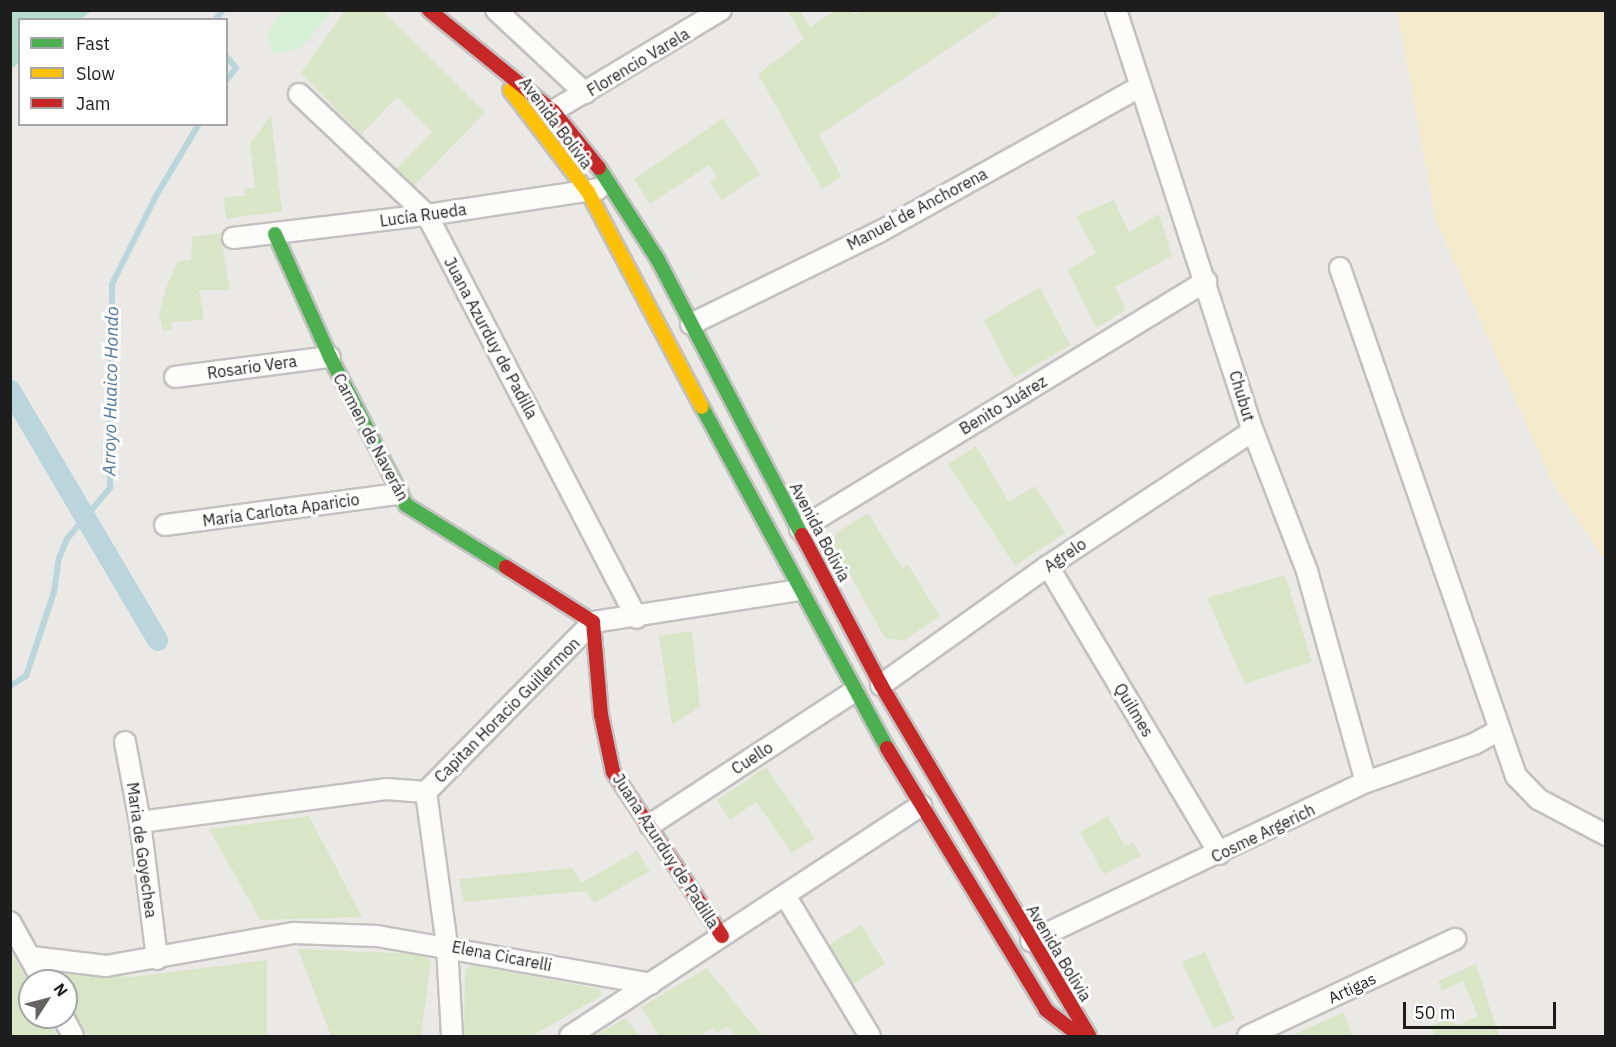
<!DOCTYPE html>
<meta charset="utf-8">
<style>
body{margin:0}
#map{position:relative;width:1616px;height:1047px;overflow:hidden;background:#ebe9e6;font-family:"IBM Plex Sans",sans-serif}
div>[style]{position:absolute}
.grass>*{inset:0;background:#d8e6c7}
.sand>*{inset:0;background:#f3ebcc}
.park>*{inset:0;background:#d6f0d6}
.pitch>*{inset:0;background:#b5dfcd}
.stream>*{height:6px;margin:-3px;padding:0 3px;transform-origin:3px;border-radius:3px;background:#bbd5dc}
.canal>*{height:21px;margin:-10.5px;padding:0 10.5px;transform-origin:10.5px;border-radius:10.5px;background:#bbd5dc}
.roads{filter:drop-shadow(2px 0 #c2c1c0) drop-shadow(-2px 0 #c2c1c0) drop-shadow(0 2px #c2c1c0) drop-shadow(0 -2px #c2c1c0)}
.street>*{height:20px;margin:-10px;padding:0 10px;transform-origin:10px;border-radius:10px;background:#fcfcfb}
.fast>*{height:14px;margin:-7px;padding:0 7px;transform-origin:7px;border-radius:7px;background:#4caf50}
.slow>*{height:14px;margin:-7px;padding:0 7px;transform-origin:7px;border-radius:7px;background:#ffc107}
.jam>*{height:14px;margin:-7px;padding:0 7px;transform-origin:7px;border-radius:7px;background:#c62828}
span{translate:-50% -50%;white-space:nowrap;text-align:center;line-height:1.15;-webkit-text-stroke:6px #fff;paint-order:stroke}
.street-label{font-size:16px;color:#1d1d1d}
.water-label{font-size:18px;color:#4f769e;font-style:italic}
.frame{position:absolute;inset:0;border:12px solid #1d1d1d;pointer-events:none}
.legend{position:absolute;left:18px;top:18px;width:210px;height:108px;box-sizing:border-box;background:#fff;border:2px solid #a5a5a5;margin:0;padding:8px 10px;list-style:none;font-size:18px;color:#1d1d1d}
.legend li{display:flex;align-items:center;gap:12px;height:30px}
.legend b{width:30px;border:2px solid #a5a5a5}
.north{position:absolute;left:18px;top:969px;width:60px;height:60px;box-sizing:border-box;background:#fff;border:2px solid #a5a5a5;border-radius:50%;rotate:54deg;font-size:16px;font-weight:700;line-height:24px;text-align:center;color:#1d1d1d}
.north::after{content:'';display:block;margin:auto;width:21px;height:27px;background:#656463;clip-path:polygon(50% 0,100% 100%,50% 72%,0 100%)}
.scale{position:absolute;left:1403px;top:1002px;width:153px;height:27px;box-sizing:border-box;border:3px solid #1d1d1d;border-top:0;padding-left:8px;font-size:18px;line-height:21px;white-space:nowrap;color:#1d1d1d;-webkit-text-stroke:4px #fff;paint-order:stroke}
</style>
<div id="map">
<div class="grass">
<div style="clip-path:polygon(863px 10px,1004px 11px,819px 135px,842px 177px,822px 189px,758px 74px,804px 39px,788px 11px,800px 11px,810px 27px,835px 11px,852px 11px,855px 15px)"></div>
<div style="clip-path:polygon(345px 11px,383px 11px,485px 112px,413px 187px,396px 169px,432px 132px,397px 97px,361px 135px,301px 73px)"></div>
<div style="clip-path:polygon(271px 115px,282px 211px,226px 219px,224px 197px,245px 196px,245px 189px,255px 188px,250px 144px)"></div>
<div style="clip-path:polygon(723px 118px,760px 174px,722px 200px,710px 182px,717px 176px,709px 165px,650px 204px,634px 179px)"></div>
<div style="clip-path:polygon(1114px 200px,1129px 232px,1159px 214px,1172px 256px,1115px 287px,1126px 310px,1096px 328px,1068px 270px,1096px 253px,1076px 216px)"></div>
<div style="clip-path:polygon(220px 233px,230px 290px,199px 290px,204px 320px,172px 322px,171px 330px,163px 331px,159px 314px,166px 288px,178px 261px,191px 260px,192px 237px)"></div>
<div style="clip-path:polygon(1040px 287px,1070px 345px,1014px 378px,984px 320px)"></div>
<div style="clip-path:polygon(976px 446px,1009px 502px,1035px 486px,1065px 533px,1015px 566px,948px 464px)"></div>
<div style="clip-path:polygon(868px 513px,902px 568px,908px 565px,940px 616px,903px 641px,885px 638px,833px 545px,836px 533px)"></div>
<div style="clip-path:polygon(1285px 575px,1312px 662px,1245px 684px,1207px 598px)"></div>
<div style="clip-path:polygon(692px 631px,700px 707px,672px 725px,659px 636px)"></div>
<div style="clip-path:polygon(766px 767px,815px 838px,792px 853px,756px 802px,730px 820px,717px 800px)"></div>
<div style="clip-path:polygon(309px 816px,362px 917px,260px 920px,209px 829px)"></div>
<div style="clip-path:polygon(1108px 816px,1125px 846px,1133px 842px,1141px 856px,1104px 874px,1080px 832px)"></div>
<div style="clip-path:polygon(637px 851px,650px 871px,594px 903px,586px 891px,464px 902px,459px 879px,572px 868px,582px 883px)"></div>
<div style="clip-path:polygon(862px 925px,885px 964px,849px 987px,825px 947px)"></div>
<div style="clip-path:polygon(10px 949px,30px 986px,30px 1017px,47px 1017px,57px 1036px,11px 1036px)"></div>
<div style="clip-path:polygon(298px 949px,423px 954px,431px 962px,421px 1036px,331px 1036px)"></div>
<div style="clip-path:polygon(1205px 952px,1235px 1019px,1213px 1028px,1182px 962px)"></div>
<div style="clip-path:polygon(267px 960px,267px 1036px,89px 1036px,66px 1001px,66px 981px,57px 981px,67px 973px,132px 977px)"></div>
<div style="clip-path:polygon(1476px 964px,1499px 1036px,1434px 1036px,1431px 1026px,1445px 1020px,1458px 1025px,1478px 1016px,1463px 981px,1442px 991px,1438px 981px)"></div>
<div style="clip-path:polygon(472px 965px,600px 989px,601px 996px,532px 1036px,464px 1036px,465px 970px)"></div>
<div style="clip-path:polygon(707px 968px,744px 1014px,763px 1036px,737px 1036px,726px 1027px,717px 1033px,713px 1028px,700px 1036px,659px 1036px,641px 1007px)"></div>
<div style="clip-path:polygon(1344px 1012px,1352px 1036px,1291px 1036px)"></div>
<div style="clip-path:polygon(626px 1018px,639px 1036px,594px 1036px)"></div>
</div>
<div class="sand">
<div style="clip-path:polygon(1397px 11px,1605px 11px,1605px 560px,1553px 484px,1436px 221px)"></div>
</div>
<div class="park">
<div style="clip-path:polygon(282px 11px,282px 10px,332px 11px,300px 49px,273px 53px,267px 34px)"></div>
</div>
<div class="pitch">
<div style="clip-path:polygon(11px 10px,92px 10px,92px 11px,80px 19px,20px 20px,19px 63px,11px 69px)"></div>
</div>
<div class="stream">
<div style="left:215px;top:20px;width:13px;rotate:-51deg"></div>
<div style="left:226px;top:56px;width:16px;rotate:50deg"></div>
<div style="left:236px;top:68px;width:16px;rotate:128deg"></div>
<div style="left:10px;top:686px;width:19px;rotate:-32deg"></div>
<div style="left:26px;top:676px;width:89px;rotate:-71.6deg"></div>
<div style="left:54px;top:592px;width:34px;rotate:-82deg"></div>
<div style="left:59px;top:558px;width:21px;rotate:-67deg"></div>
<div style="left:67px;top:539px;width:67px;rotate:-49.9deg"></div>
<div style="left:110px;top:488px;width:204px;rotate:-89.4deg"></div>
<div style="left:112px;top:284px;width:98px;rotate:-63.4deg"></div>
<div style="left:156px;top:196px;width:84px;rotate:-59.2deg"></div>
</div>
<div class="canal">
<div style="left:10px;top:390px;width:290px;rotate:59.5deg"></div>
</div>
<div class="roads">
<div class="street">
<div style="left:496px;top:10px;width:122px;rotate:43deg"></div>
<div style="left:1116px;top:10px;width:443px;rotate:72deg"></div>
<div style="left:1253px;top:431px;width:150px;rotate:68.9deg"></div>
<div style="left:1307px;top:571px;width:219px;rotate:74.4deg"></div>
<div style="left:299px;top:94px;width:176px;rotate:43.4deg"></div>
<div style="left:427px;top:215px;width:454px;rotate:62.5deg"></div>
<div style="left:553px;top:111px;width:196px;rotate:-31deg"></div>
<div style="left:233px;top:238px;width:195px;rotate:-6.8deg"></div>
<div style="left:427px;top:215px;width:173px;rotate:-8.6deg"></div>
<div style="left:1340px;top:268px;width:538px;rotate:70.89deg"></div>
<div style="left:1516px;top:776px;width:32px;rotate:46deg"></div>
<div style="left:1538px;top:799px;width:77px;rotate:27.9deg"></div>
<div style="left:691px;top:324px;width:209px;rotate:-26.1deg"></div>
<div style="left:879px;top:232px;width:299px;rotate:-29.1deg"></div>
<div style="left:175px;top:377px;width:156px;rotate:-7.4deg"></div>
<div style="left:165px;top:525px;width:235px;rotate:-7.6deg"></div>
<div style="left:800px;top:529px;width:476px;rotate:-31.4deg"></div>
<div style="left:1048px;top:566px;width:335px;rotate:59.2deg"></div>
<div style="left:881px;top:685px;width:205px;rotate:-35.5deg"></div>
<div style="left:1048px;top:566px;width:245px;rotate:-33.4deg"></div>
<div style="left:125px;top:742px;width:81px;rotate:79.4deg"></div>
<div style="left:140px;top:822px;width:138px;rotate:82.9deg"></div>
<div style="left:426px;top:792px;width:155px;rotate:82.2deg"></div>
<div style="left:447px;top:946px;width:90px;rotate:86.8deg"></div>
<div style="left:140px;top:822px;width:248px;rotate:-7.6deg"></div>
<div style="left:386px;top:789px;width:40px;rotate:4.3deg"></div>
<div style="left:426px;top:792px;width:238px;rotate:-45.5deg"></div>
<div style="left:593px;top:622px;width:208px;rotate:-8.8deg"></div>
<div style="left:650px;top:825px;width:243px;rotate:-33.2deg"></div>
<div style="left:786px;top:897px;width:162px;rotate:58.9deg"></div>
<div style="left:10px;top:922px;width:68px;rotate:60.8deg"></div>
<div style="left:1031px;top:941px;width:371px;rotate:-25.4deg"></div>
<div style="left:1366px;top:782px;width:114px;rotate:-19.4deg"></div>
<div style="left:1474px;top:744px;width:26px;rotate:-29deg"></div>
<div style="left:31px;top:957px;width:76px;rotate:6.8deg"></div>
<div style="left:106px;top:966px;width:191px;rotate:-10deg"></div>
<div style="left:294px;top:933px;width:83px;rotate:2.1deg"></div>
<div style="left:377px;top:936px;width:278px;rotate:9.9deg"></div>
<div style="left:63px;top:1017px;width:21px;rotate:62deg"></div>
<div style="left:570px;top:1036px;width:420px;rotate:-33.3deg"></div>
<div style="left:1248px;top:1036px;width:229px;rotate:-25.1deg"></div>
</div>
<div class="fast">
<div style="left:599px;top:168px;width:109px;rotate:57.3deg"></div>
<div style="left:658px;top:260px;width:310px;rotate:62.4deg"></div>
<div style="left:275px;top:234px;width:135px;rotate:65.9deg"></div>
<div style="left:330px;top:357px;width:166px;rotate:62.8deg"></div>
<div style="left:406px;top:505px;width:118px;rotate:31.8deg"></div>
<div style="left:702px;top:407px;width:388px;rotate:61.5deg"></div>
</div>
<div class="slow">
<div style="left:510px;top:90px;width:128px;rotate:52.6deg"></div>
<div style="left:588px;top:192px;width:243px;rotate:62.1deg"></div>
</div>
<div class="jam">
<div style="left:429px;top:10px;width:160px;rotate:39.2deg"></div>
<div style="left:553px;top:111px;width:73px;rotate:51.1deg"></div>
<div style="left:802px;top:535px;width:170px;rotate:62.2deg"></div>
<div style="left:881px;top:685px;width:408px;rotate:59.3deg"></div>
<div style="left:506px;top:567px;width:103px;rotate:32.3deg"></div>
<div style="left:593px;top:622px;width:93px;rotate:85.1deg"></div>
<div style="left:601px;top:715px;width:58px;rotate:78.1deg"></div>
<div style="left:613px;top:772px;width:197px;rotate:56.4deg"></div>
<div style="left:887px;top:748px;width:306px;rotate:58.7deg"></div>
<div style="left:1046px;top:1010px;width:43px;rotate:37.4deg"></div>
</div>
</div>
<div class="street-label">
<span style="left:638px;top:62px;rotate:-31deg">Florencio Varela</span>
<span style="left:556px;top:123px;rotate:53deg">Avenida Bolivia</span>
<span style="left:917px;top:209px;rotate:-28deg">Manuel de Anchorena</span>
<span style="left:423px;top:215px;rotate:-8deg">Lucía Rueda</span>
<span style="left:491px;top:338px;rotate:62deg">Juana Azurduy de Padilla</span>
<span style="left:252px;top:367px;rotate:-8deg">Rosario Vera</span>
<span style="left:1242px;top:396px;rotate:73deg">Chubut</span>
<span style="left:1003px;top:405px;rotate:-31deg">Benito Juárez</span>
<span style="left:371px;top:437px;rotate:62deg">Carmen de Naverán</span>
<span style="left:281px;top:510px;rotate:-8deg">María Carlota Aparicio</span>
<span style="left:820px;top:532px;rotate:62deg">Avenida Bolivia</span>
<span style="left:1065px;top:555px;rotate:-34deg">Agrelo</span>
<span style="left:507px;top:710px;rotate:-45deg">Capitan Horacio Guillermon</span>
<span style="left:1134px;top:710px;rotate:59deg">Quilmes</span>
<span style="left:752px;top:758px;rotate:-33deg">Cuello</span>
<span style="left:1263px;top:833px;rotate:-26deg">Cosme Argerich</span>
<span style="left:142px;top:850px;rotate:82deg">Maria de Goyechea</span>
<span style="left:666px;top:851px;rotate:57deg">Juana Azurduy de Padilla</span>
<span style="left:1059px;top:953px;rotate:59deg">Avenida Bolivia</span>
<span style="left:502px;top:956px;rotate:11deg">Elena Cicarelli</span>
<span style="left:1352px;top:988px;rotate:-25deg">Artigas</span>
</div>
<div class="water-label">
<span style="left:111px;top:391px;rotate:-89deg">Arroyo Huaico Hondo</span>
</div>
<div class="frame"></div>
<ul class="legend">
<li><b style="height:8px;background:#4caf50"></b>Fast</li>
<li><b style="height:8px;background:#ffc107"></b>Slow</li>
<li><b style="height:8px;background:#c62828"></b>Jam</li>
</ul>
<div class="north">N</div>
<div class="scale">50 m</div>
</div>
